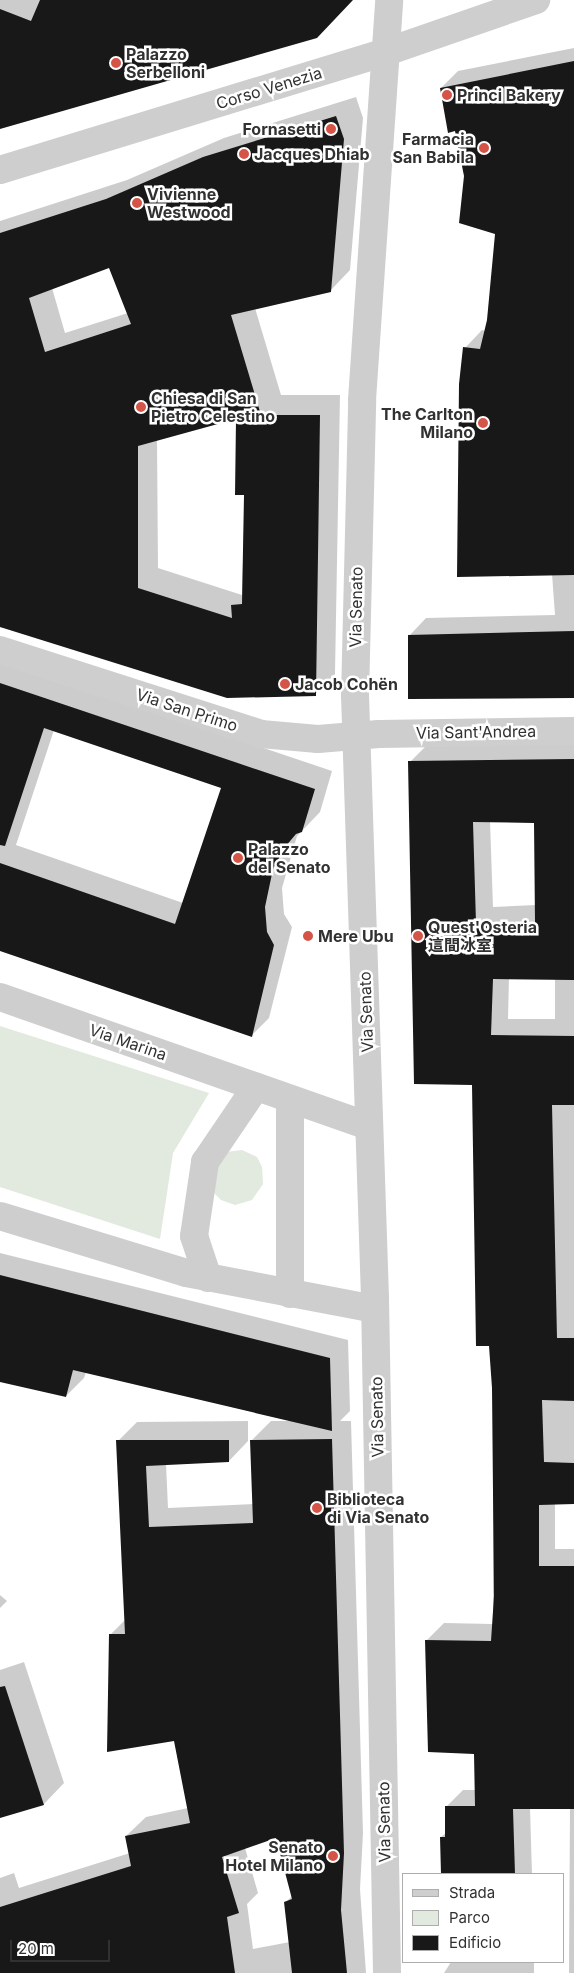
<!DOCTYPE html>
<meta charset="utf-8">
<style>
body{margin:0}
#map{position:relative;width:574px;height:1973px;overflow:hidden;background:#fff;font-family:Inter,"Noto Sans SC",sans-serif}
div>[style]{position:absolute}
.green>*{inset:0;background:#e2e9de}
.shadow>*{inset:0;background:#0003}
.building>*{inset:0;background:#181818}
.minor>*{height:28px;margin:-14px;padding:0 14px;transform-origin:14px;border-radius:14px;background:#cecece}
.dots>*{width:14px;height:14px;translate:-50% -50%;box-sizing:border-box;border:2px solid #fff;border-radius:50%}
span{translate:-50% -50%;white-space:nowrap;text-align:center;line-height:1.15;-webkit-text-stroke:5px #fff;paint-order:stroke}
.poi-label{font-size:16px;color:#313131;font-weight:700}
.left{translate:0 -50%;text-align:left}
.right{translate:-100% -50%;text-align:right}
.street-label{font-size:16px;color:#313131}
.legend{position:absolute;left:402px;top:1873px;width:162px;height:90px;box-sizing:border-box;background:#fff;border:1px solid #adadad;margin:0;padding:6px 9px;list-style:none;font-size:15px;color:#313131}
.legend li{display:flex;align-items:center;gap:10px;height:25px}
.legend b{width:25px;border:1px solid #adadad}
.scale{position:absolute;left:10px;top:1940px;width:100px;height:22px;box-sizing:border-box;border:2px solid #313131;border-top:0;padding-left:6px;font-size:15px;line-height:18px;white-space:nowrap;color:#313131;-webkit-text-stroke:4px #fff;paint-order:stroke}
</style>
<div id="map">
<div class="green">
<div style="clip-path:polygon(0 1026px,209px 1093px,173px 1153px,160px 1239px,0 1187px)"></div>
<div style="clip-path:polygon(242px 1150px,257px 1157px,262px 1167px,263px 1184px,252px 1200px,235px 1205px,221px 1200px,214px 1193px,210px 1165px,226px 1152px)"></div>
</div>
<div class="shadow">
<div style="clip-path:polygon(0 0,352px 0,0 128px)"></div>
<div style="clip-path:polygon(574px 48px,574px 697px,409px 636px,426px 618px,555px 615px,552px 574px,465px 348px,482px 330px,486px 331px,497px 233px,465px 176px,456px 130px,441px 88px,458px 71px)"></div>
<div style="clip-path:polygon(evenodd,356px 97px,363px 118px,350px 270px,330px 291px,255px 308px,281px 395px,340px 395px,335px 674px,315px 694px,0 627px,0 221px,127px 180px,224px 138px,356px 97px,110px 266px,128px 313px,65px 333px,52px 288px,110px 266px,356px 97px,238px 418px,245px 494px,242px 595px,158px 568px,157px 439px,238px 418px)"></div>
<div style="clip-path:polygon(evenodd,0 659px,332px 771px,320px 812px,297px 836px,282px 888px,284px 914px,292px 927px,269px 1018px,251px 1036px,0 949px,0 659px,54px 730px,223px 787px,183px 903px,16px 845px,54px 730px)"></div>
<div style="clip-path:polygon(evenodd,574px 743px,574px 1502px,555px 1503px,555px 1549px,574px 1549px,574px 1973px,569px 1973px,570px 1808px,530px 1808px,532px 1874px,442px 1874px,441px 1837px,447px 1832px,446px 1807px,463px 1790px,476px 1790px,475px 1753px,427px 1640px,444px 1623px,493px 1624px,493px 1388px,473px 1083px,410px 762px,427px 745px,574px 743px,490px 821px,535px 822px,536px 905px,493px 907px,490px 821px,574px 743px,509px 978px,555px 979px,555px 1019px,508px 1019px,509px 978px)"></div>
<div style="clip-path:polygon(evenodd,0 1253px,348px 1340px,350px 1411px,340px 1421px,351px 1421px,363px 1833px,360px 1889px,366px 1973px,0 1973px,0 1878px,14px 1873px,19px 1888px,130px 1853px,126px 1836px,146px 1817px,188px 1808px,174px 1739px,110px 1635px,126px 1619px,118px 1441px,137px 1422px,248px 1421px,248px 1441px,229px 1461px,166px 1464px,168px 1508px,254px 1504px,252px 1440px,271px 1421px,291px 1421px,86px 1372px,84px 1378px,66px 1396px,0 1380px,0 1253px,277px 1837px,292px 1896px,285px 1903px,290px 1942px,253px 1949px,247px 1904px,258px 1893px,245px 1848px,277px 1837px)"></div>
<div style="clip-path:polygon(0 1595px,7px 1601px,0 1608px)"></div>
<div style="clip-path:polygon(24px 1662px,64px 1783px,44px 1804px,0 1816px,0 1670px)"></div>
<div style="clip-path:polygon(451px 1962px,534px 1962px,534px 1973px,444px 1973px)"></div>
</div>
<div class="building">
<div style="clip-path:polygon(40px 0,353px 0,317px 38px,0 129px,0 9px,31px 21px)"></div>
<div style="clip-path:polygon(574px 61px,574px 575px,457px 577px,459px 384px,463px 347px,480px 349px,487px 320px,495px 234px,459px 223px,464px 176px,455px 131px,448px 133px,440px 88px)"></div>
<div style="clip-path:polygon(evenodd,336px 116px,344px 139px,331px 292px,231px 315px,261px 415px,320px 415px,316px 696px,227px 698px,0 627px,0 233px,106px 199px,203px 157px,336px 116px,109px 268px,131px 324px,45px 352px,29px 298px,109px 268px,336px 116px,236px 419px,235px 495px,244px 495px,242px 604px,231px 605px,232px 618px,138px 588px,138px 446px,236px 419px)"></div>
<div style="clip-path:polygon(574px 631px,574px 698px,408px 699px,408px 635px)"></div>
<div style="clip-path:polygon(0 683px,315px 789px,302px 832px,296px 834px,285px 847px,273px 869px,265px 907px,267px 932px,274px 945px,252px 1037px,0 951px,0 863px,175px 924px,221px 788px,44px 728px,5px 846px,0 845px)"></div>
<div style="clip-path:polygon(evenodd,574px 759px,574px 980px,493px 979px,491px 1035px,574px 1036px,574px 1105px,552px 1105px,557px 1338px,574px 1338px,574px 1401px,542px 1400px,544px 1462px,574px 1463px,574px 1504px,539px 1505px,539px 1566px,574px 1566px,574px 1809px,513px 1809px,515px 1874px,441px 1874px,440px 1837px,445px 1837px,445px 1806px,475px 1806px,474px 1754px,428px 1752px,425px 1640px,491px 1641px,494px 1596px,492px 1388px,489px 1346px,476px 1346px,472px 1085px,414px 1084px,408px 761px,574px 759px,473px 822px,534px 823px,535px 922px,476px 923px,473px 822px)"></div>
<div style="clip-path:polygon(0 1275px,330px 1358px,332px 1431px,73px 1370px,66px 1397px,0 1382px)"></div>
<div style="clip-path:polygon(332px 1439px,344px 1853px,341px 1910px,347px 1973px,292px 1973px,284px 1902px,292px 1899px,276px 1838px,222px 1857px,239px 1913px,227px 1917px,235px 1973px,0 1973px,0 1907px,131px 1866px,125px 1836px,190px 1823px,174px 1741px,107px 1752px,109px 1634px,125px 1634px,116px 1440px,229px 1440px,229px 1462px,146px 1466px,149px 1527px,253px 1523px,250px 1440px)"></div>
<div style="clip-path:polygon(5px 1686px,44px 1805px,0 1818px,0 1687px)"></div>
</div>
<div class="minor">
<div style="left:0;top:170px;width:404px;rotate:-17deg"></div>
<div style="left:386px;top:52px;width:159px;rotate:-19.1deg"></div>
<div style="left:0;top:650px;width:274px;rotate:17.8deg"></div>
<div style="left:261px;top:734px;width:57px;rotate:5deg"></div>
<div style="left:318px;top:739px;width:61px;rotate:-4.7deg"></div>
<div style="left:379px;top:734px;width:195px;rotate:-0.9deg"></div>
<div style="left:0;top:997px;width:391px;rotate:19.3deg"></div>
<div style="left:0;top:1216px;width:195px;rotate:17deg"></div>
<div style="left:186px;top:1273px;width:191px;rotate:10.8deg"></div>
<div style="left:208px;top:1278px;width:44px;rotate:-108.4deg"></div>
<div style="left:194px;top:1236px;width:75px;rotate:-81.5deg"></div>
<div style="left:205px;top:1162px;width:91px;rotate:-55.8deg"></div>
<div style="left:290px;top:1294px;width:195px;rotate:-90deg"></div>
<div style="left:387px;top:1973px;width:675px;rotate:-91.02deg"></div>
<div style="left:375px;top:1298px;width:602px;rotate:-91.9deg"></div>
<div style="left:355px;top:696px;width:296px;rotate:-88.6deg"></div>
<div style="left:362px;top:400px;width:401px;rotate:-86.1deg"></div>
</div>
<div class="dots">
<div style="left:116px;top:63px;background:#d45447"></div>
<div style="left:447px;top:95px;background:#d45447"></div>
<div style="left:331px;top:129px;background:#d45447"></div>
<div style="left:484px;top:148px;background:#d45447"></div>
<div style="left:244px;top:154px;background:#d45447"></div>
<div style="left:137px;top:203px;background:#d45447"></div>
<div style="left:141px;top:407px;background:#d45447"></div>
<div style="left:483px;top:423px;background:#d45447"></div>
<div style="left:285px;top:684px;background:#d45447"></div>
<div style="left:238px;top:858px;background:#d45447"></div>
<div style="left:308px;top:936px;background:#d45447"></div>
<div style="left:418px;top:936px;background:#d45447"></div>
<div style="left:317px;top:1508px;background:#d45447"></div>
<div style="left:333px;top:1856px;background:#d45447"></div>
</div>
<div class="poi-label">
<span class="left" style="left:126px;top:63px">Palazzo<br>Serbelloni</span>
<span class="left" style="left:457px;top:95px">Princi Bakery</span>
<span class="right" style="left:321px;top:129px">Fornasetti</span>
<span class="right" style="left:474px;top:148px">Farmacia<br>San Babila</span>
<span class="left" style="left:254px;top:154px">Jacques Dhiab</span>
<span class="left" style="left:147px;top:203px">Vivienne<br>Westwood</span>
<span class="left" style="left:151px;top:407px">Chiesa di San<br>Pietro Celestino</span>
<span class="right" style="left:473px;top:423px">The Carlton<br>Milano</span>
<span class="left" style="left:295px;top:684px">Jacob Cohën</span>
<span class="left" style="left:248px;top:858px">Palazzo<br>del Senato</span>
<span class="left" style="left:428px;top:936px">Quest'Osteria<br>這間冰室</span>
<span class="left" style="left:318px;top:936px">Mere Ubu</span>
<span class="left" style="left:327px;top:1508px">Biblioteca<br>di Via Senato</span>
<span class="right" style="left:323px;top:1856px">Senato<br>Hotel Milano</span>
</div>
<div class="street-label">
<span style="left:269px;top:88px;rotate:-17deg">Corso Venezia</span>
<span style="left:356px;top:607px;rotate:-89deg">Via Senato</span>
<span style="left:187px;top:710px;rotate:18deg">Via San Primo</span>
<span style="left:476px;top:732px;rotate:-1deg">Via Sant'Andrea</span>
<span style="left:366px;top:1012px;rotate:-92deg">Via Senato</span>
<span style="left:128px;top:1042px;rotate:19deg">Via Marina</span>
<span style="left:377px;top:1417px;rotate:-91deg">Via Senato</span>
<span style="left:384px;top:1822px;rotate:-91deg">Via Senato</span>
</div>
<ul class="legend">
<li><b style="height:6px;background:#cecece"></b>Strada</li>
<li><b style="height:14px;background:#e2e9de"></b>Parco</li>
<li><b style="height:14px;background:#181818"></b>Edificio</li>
</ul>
<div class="scale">20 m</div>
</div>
